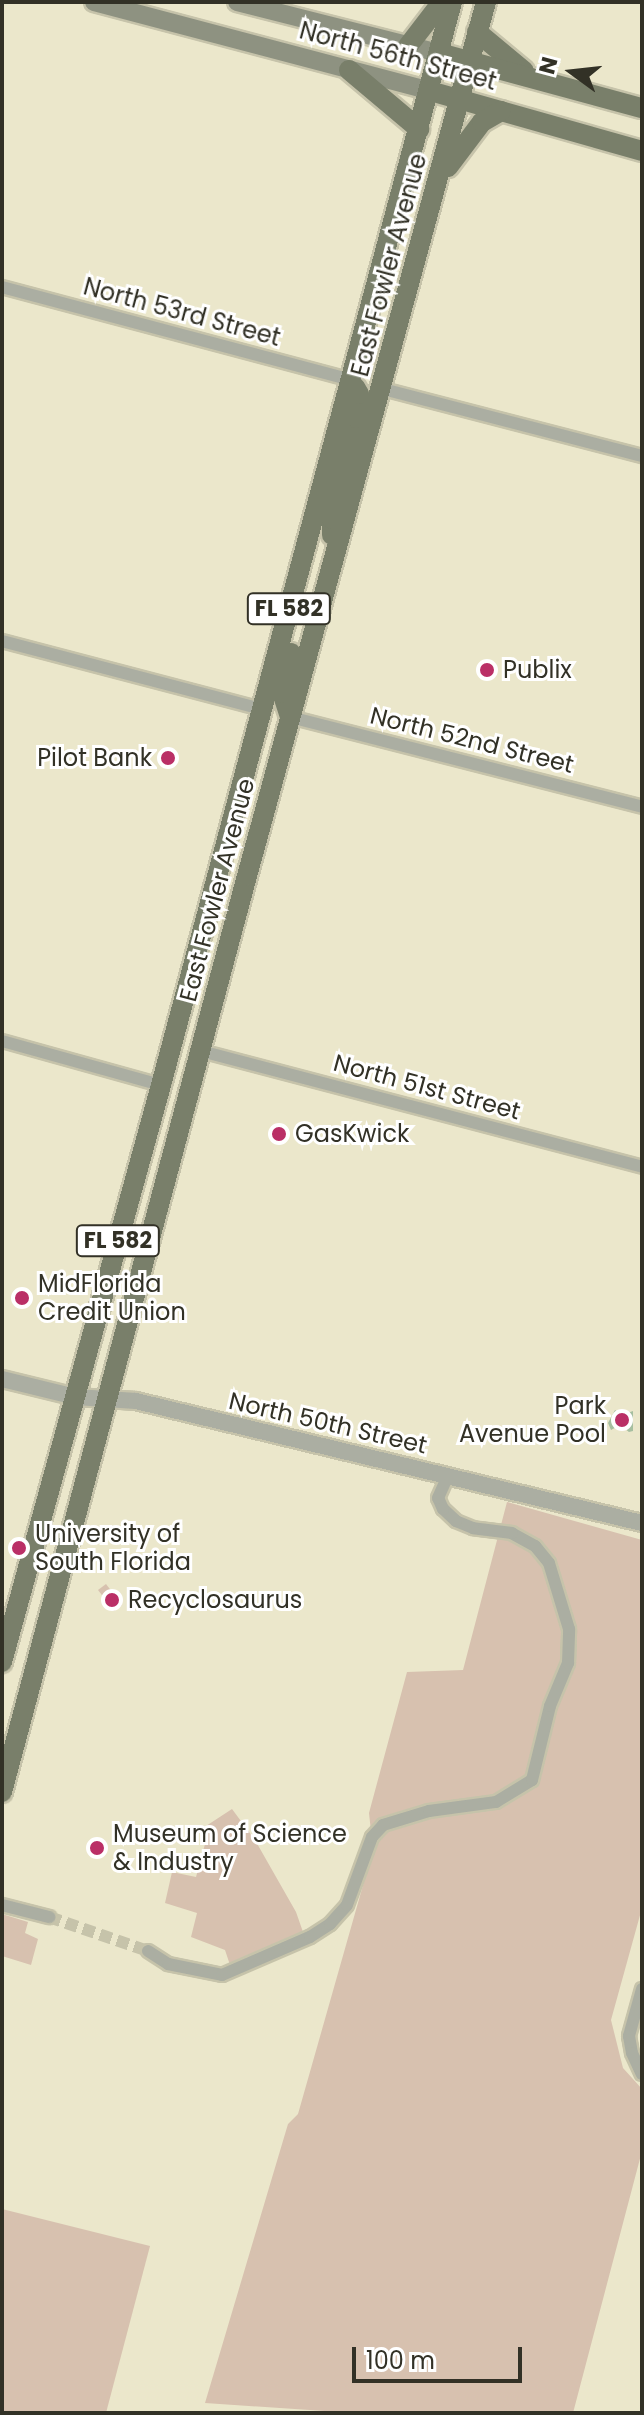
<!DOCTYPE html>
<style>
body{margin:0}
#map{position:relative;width:644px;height:2415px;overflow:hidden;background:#ebe7cb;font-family:Poppins,sans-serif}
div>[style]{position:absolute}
.green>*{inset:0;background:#d7c1af}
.water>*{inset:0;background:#a6bfa0}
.minor-tunnel>*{height:12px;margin-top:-6px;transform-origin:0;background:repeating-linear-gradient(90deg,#c6c3aa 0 12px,transparent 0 18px)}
.roads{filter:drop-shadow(2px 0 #c6c3aa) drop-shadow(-2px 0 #c6c3aa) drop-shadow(0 2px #c6c3aa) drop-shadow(0 -2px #c6c3aa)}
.minor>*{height:12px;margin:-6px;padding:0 6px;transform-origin:6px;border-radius:6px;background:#abaea2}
.tertiary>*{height:16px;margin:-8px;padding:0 8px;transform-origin:8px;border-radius:8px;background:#abaea2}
.secondary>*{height:18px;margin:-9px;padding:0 9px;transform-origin:9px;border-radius:9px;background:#8e9281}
.primary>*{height:20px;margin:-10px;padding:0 10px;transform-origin:10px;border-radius:10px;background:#797f6a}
.dots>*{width:22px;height:22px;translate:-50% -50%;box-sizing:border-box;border:4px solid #fff;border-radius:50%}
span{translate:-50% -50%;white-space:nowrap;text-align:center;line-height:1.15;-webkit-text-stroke:6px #fff;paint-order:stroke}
.shield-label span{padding:2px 6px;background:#fff;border:2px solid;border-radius:6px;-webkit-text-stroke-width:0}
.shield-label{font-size:22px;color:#323126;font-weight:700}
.street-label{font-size:24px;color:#323126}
.poi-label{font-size:24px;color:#323126}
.left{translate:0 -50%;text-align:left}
.right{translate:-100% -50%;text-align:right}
.frame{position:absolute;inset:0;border:4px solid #323126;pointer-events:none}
.north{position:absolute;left:532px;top:32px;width:80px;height:80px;-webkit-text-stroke:6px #fff;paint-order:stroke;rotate:285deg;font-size:22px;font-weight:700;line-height:32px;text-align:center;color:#323126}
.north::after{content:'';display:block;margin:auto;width:28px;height:36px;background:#323126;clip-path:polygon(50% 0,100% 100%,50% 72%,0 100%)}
.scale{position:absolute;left:352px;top:2347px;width:170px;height:36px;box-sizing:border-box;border:4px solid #323126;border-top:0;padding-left:10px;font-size:24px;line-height:28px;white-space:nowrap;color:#323126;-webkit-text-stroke:6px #fff;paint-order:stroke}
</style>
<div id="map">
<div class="green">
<div style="clip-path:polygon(507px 1502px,642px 1540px,642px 1908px,611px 2020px,623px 2068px,642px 2089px,642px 2151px,573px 2413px,354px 2413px,205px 2403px,288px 2124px,298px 2114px,373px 1850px,369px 1813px,407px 1672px,463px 1670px)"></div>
<div style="clip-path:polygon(106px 1584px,122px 1605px,114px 1611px,98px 1590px)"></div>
<div style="clip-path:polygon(232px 1809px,255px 1840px,296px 1912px,303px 1932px,231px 1968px,225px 1950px,191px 1937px,197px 1913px,165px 1903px,172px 1872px,196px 1877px,208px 1833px,206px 1826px)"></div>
<div style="clip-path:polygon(2px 1914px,28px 1922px,25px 1933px,38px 1939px,31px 1965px,2px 1956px)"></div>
<div style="clip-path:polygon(2px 2209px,150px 2246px,106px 2413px,2px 2413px)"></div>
</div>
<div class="water">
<div style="clip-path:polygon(615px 1410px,622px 1415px,633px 1411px,633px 1431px,629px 1432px,620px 1425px,611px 1430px,608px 1423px)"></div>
</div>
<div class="minor-tunnel">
<div style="left:49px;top:1917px;width:105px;rotate:19deg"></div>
</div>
<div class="roads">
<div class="minor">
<div style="left:2px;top:287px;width:361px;rotate:14.9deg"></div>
<div style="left:383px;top:389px;width:268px;rotate:14.5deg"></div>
<div style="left:2px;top:641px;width:269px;rotate:14.7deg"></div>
<div style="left:290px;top:717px;width:363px;rotate:14.3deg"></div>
<div style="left:2px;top:1041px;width:165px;rotate:15.5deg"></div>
<div style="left:201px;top:1051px;width:456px;rotate:14.7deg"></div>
<div style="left:2px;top:1905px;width:49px;rotate:14.3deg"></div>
<div style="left:148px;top:1951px;width:24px;rotate:33deg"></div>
<div style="left:168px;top:1964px;width:55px;rotate:11.5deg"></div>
<div style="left:222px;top:1975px;width:96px;rotate:-23.4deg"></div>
<div style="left:310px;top:1937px;width:24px;rotate:-33deg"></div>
<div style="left:330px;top:1924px;width:25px;rotate:-48deg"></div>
<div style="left:347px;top:1905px;width:72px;rotate:-69.8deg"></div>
<div style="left:372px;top:1837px;width:16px;rotate:-47deg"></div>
<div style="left:383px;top:1825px;width:48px;rotate:-16.9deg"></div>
<div style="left:429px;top:1811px;width:68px;rotate:-7.7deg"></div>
<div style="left:496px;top:1802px;width:42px;rotate:-31.4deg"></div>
<div style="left:532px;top:1780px;width:76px;rotate:-76.3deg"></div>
<div style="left:550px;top:1706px;width:47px;rotate:-67.3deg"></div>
<div style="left:568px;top:1663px;width:34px;rotate:-88deg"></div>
<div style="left:569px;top:1629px;width:69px;rotate:-106.9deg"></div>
<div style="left:549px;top:1563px;width:22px;rotate:-129deg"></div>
<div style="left:535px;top:1546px;width:26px;rotate:-151deg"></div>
<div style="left:512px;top:1533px;width:39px;rotate:-173deg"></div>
<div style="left:473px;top:1528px;width:18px;rotate:-158deg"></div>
<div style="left:456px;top:1521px;width:18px;rotate:-137deg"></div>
<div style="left:443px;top:1509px;width:12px;rotate:-114deg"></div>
<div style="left:438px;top:1498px;width:24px;rotate:-66deg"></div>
<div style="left:642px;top:1989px;width:49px;rotate:105.5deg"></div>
<div style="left:629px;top:2036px;width:17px;rotate:80deg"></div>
<div style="left:632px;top:2053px;width:23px;rotate:65deg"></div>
</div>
<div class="tertiary">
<div style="left:2px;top:1379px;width:76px;rotate:13.7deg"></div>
<div style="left:76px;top:1397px;width:60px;rotate:3.8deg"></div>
<div style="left:136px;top:1401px;width:520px;rotate:13.56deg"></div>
</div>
<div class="secondary">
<div style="left:94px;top:2px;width:348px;rotate:14.8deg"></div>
<div style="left:237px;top:2px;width:208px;rotate:14.2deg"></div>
</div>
<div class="primary">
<div style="left:477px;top:32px;width:61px;rotate:39.7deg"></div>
<div style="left:408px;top:46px;width:56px;rotate:-52.3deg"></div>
<div style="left:439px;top:53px;width:210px;rotate:15.2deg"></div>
<div style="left:349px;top:70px;width:92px;rotate:40.1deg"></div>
<div style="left:430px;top:91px;width:220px;rotate:15.8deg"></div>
<div style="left:448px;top:167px;width:56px;rotate:-52.9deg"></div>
<div style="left:482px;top:122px;width:22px;rotate:-30deg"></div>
<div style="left:332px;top:535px;width:16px;rotate:-90deg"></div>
<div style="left:332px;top:519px;width:104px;rotate:-76.6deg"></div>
<div style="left:356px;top:418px;width:24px;rotate:-83deg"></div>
<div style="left:359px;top:394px;width:8px;rotate:-120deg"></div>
<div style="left:290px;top:717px;width:25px;rotate:-108deg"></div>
<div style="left:282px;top:693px;width:41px;rotate:-77.3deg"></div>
<div style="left:2px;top:1662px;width:599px;rotate:-74.59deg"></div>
<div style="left:161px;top:1085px;width:1121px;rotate:-74.96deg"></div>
<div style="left:2px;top:1792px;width:948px;rotate:-75.03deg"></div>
<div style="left:247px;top:876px;width:906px;rotate:-74.71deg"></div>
</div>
</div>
<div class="dots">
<div style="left:487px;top:670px;background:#ba2f66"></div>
<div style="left:168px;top:758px;background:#ba2f66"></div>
<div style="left:279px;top:1134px;background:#ba2f66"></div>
<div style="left:22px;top:1298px;background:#ba2f66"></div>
<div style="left:622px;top:1420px;background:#ba2f66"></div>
<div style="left:19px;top:1548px;background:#ba2f66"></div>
<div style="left:112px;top:1600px;background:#ba2f66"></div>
<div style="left:97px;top:1848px;background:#ba2f66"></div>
</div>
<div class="shield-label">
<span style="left:289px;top:609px">FL 582</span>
<span style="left:118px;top:1241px">FL 582</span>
</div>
<div class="street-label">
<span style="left:398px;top:56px;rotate:15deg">North 56th Street</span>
<span style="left:389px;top:265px;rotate:-75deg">East Fowler Avenue</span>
<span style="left:182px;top:312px;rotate:15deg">North 53rd Street</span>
<span style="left:472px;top:740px;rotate:14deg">North 52nd Street</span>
<span style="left:217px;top:890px;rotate:-75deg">East Fowler Avenue</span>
<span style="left:427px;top:1087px;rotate:15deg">North 51st Street</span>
<span style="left:328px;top:1423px;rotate:13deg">North 50th Street</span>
</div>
<div class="poi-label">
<span class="left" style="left:503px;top:670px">Publix</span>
<span class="right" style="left:152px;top:758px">Pilot Bank</span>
<span class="left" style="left:295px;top:1134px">GasKwick</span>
<span class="left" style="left:38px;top:1298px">MidFlorida<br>Credit Union</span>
<span class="right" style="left:606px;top:1420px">Park<br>Avenue Pool</span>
<span class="left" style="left:35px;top:1548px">University of<br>South Florida</span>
<span class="left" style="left:128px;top:1600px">Recyclosaurus</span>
<span class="left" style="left:113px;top:1848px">Museum of Science<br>&amp; Industry</span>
</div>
<div class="frame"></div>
<div class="north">N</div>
<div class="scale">100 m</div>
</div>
